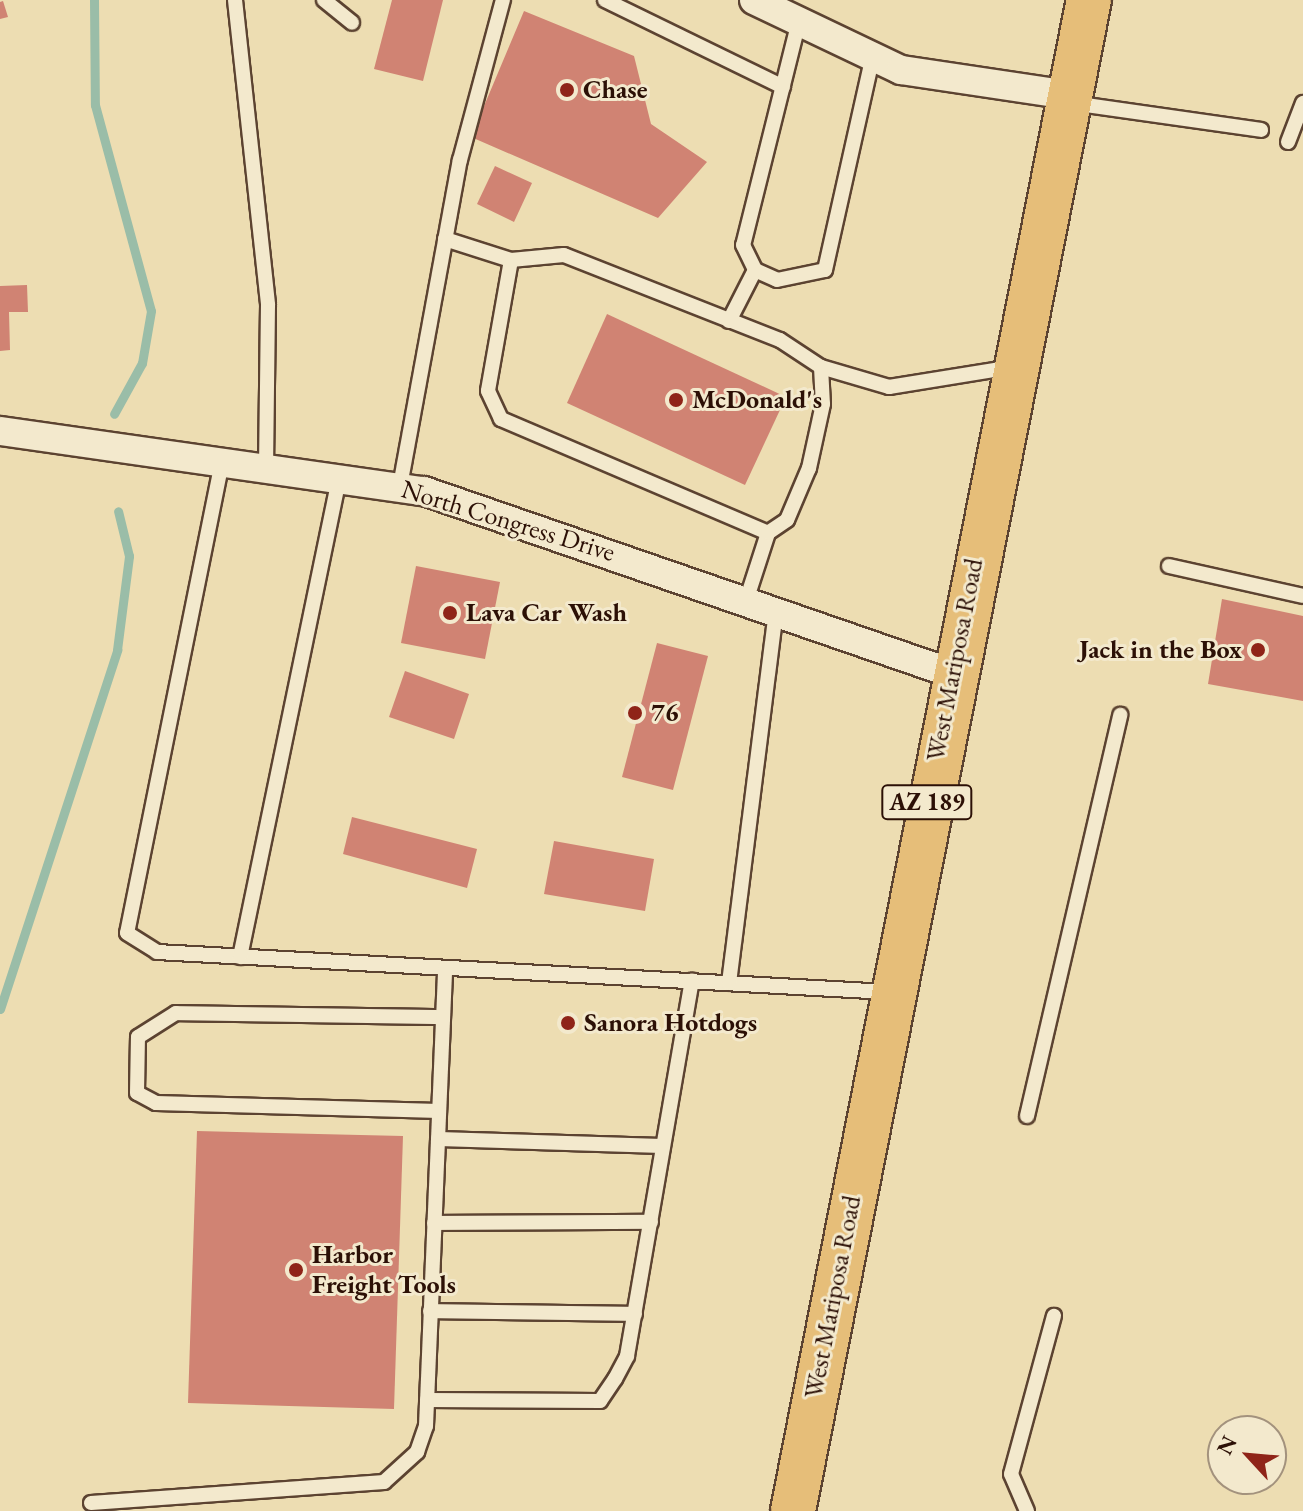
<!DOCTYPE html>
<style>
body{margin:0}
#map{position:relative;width:1303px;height:1511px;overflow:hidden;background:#edddb2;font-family:"EB Garamond",serif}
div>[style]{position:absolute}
.stream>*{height:9px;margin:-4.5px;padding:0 4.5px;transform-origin:4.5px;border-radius:4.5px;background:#9abda8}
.building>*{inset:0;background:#d08373}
.roads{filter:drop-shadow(2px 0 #5c4331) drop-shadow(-2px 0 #5c4331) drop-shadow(0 2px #5c4331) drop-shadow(0 -2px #5c4331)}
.lane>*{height:14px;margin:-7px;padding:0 7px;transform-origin:7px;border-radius:7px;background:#f3e9cd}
.street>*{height:28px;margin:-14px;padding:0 14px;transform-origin:14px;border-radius:14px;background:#f3e9cd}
.primary>*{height:44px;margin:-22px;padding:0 22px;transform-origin:22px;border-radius:22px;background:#e6be79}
.dots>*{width:22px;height:22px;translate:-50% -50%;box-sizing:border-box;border:4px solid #f3e9cd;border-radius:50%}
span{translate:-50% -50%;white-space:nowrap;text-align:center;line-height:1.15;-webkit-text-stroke:6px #f3e9cd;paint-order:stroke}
.shield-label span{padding:2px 6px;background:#f3e9cd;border:2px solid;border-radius:6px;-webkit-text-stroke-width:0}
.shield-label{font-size:24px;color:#2c1006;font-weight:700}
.poi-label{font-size:26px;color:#2c1006;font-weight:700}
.left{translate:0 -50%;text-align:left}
.right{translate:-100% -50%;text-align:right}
.street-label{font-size:26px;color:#2c1006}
.north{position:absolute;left:1207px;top:1415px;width:80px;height:80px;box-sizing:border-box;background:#f3e9cd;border:2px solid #a3927d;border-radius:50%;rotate:296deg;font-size:22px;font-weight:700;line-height:32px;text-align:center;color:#2c1006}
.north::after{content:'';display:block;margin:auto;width:28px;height:36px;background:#8f2418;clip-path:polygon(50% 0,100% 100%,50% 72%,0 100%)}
</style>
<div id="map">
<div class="stream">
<div style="left:94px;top:0;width:105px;rotate:89.5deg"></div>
<div style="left:95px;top:105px;width:213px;rotate:74.8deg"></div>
<div style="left:151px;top:311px;width:53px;rotate:99.8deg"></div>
<div style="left:142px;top:363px;width:58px;rotate:118.8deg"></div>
<div style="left:0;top:1009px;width:378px;rotate:-71.9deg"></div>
<div style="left:117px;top:650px;width:95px;rotate:-82.7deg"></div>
<div style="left:129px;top:556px;width:46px;rotate:-103.7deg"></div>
</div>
<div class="building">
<div style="clip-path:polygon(392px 0,443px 0,423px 81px,374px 69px)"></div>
<div style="clip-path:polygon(3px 1px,8px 17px,0 19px,0 2px)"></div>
<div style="clip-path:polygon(524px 11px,634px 56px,651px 124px,707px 162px,658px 218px,471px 137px)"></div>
<div style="clip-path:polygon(495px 166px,532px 183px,514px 222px,477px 204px)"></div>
<div style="clip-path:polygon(27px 285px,28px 312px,9px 312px,10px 350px,0 351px,0 286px)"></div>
<div style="clip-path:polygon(607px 314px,786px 397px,745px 485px,567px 403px)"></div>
<div style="clip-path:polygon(416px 566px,500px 582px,485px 659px,401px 643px)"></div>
<div style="clip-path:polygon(1222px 599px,1303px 616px,1303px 701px,1208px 684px)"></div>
<div style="clip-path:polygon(657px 643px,708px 656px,673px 790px,622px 777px)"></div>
<div style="clip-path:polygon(405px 671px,469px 694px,454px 739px,389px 717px)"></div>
<div style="clip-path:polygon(352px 817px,477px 849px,467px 888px,343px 854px)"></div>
<div style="clip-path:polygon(554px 841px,654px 859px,645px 911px,544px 894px)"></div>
<div style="clip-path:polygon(197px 1131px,403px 1136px,394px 1409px,188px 1403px)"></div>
</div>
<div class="roads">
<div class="lane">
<div style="left:235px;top:0;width:307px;rotate:83.8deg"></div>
<div style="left:268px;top:305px;width:164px;rotate:90.7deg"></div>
<div style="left:324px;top:0;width:36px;rotate:39deg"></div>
<div style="left:605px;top:0;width:198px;rotate:26deg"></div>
<div style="left:799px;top:21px;width:231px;rotate:104deg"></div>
<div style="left:743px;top:245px;width:28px;rotate:64deg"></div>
<div style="left:755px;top:270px;width:24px;rotate:24deg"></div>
<div style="left:777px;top:280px;width:49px;rotate:-11.8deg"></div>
<div style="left:825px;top:270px;width:219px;rotate:-77.4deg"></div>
<div style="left:1072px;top:103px;width:191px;rotate:8.1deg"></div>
<div style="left:1288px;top:142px;width:42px;rotate:-69deg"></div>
<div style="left:445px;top:239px;width:69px;rotate:17.7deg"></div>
<div style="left:511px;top:260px;width:53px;rotate:-5.4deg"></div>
<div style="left:564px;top:255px;width:232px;rotate:21.5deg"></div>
<div style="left:780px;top:340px;width:49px;rotate:33.4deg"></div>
<div style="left:821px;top:367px;width:37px;rotate:87deg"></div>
<div style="left:823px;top:404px;width:66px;rotate:102.3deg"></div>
<div style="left:809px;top:468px;width:56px;rotate:112.9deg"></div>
<div style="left:787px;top:520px;width:23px;rotate:146deg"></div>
<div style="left:768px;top:533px;width:68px;rotate:107.9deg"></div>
<div style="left:511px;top:260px;width:133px;rotate:100deg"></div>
<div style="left:488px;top:391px;width:31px;rotate:65deg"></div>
<div style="left:501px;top:419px;width:290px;rotate:23.1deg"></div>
<div style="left:729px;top:321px;width:57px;rotate:-63deg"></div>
<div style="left:821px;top:367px;width:71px;rotate:16.4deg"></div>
<div style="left:889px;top:387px;width:126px;rotate:-9.2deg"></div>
<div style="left:222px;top:462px;width:480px;rotate:101.4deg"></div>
<div style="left:127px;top:933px;width:36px;rotate:32deg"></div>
<div style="left:157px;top:952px;width:732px;rotate:3.13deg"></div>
<div style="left:400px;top:486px;width:331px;rotate:-79.6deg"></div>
<div style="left:460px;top:160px;width:166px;rotate:-75deg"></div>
<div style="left:1169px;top:566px;width:137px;rotate:12.6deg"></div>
<div style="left:240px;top:957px;width:488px;rotate:-78.3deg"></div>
<div style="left:729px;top:983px;width:376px;rotate:-82.8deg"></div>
<div style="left:439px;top:1111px;width:283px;rotate:-178.4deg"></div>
<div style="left:156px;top:1103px;width:21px;rotate:-152deg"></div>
<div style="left:137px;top:1093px;width:56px;rotate:-89deg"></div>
<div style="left:138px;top:1037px;width:45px;rotate:-32.3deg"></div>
<div style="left:176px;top:1013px;width:267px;rotate:0.9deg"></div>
<div style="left:1027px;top:1116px;width:412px;rotate:-76.9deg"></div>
<div style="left:438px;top:1139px;width:225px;rotate:1.8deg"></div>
<div style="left:434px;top:1223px;width:217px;rotate:-0.3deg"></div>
<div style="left:430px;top:1311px;width:205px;rotate:0.8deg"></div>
<div style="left:427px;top:1400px;width:173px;rotate:0.3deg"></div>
<div style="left:600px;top:1401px;width:27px;rotate:-56deg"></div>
<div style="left:615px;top:1379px;width:26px;rotate:-62deg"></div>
<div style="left:627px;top:1356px;width:381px;rotate:-80.2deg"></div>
<div style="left:91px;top:1503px;width:294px;rotate:-4.1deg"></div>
<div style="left:384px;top:1482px;width:45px;rotate:-42.3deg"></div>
<div style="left:417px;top:1452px;width:28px;rotate:-71deg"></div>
<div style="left:426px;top:1426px;width:458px;rotate:-87.6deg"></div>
<div style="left:1027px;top:1511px;width:40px;rotate:-113.4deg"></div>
<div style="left:1011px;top:1474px;width:164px;rotate:-74.8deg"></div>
</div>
<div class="street">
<div style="left:754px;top:0;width:163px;rotate:25.5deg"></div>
<div style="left:901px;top:70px;width:170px;rotate:8.5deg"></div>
<div style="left:0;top:431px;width:428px;rotate:8.1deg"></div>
<div style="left:424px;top:491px;width:558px;rotate:19.05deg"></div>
</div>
<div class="primary">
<div style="left:793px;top:1511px;width:1540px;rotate:-78.92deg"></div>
</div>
</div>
<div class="dots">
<div style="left:567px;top:90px;background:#8f2418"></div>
<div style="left:676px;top:400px;background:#8f2418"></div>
<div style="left:450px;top:613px;background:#8f2418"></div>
<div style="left:1258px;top:650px;background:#8f2418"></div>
<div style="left:635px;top:713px;background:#8f2418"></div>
<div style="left:568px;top:1023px;background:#8f2418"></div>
<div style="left:296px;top:1270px;background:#8f2418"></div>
</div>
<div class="shield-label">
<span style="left:927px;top:802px">AZ 189</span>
</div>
<div class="poi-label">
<span class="left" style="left:583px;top:90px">Chase</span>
<span class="left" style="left:692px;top:400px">McDonald's</span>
<span class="left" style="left:466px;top:613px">Lava Car Wash</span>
<span class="right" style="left:1242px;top:650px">Jack in the Box</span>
<span class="left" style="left:651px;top:713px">76</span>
<span class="left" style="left:584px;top:1023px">Sanora Hotdogs</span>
<span class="left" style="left:312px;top:1270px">Harbor<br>Freight Tools</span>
</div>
<div class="street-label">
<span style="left:508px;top:521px;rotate:17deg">North Congress Drive</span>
<span style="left:955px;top:660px;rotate:-79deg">West Mariposa Road</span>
<span style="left:833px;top:1297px;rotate:-79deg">West Mariposa Road</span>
</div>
<div class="north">N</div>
</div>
